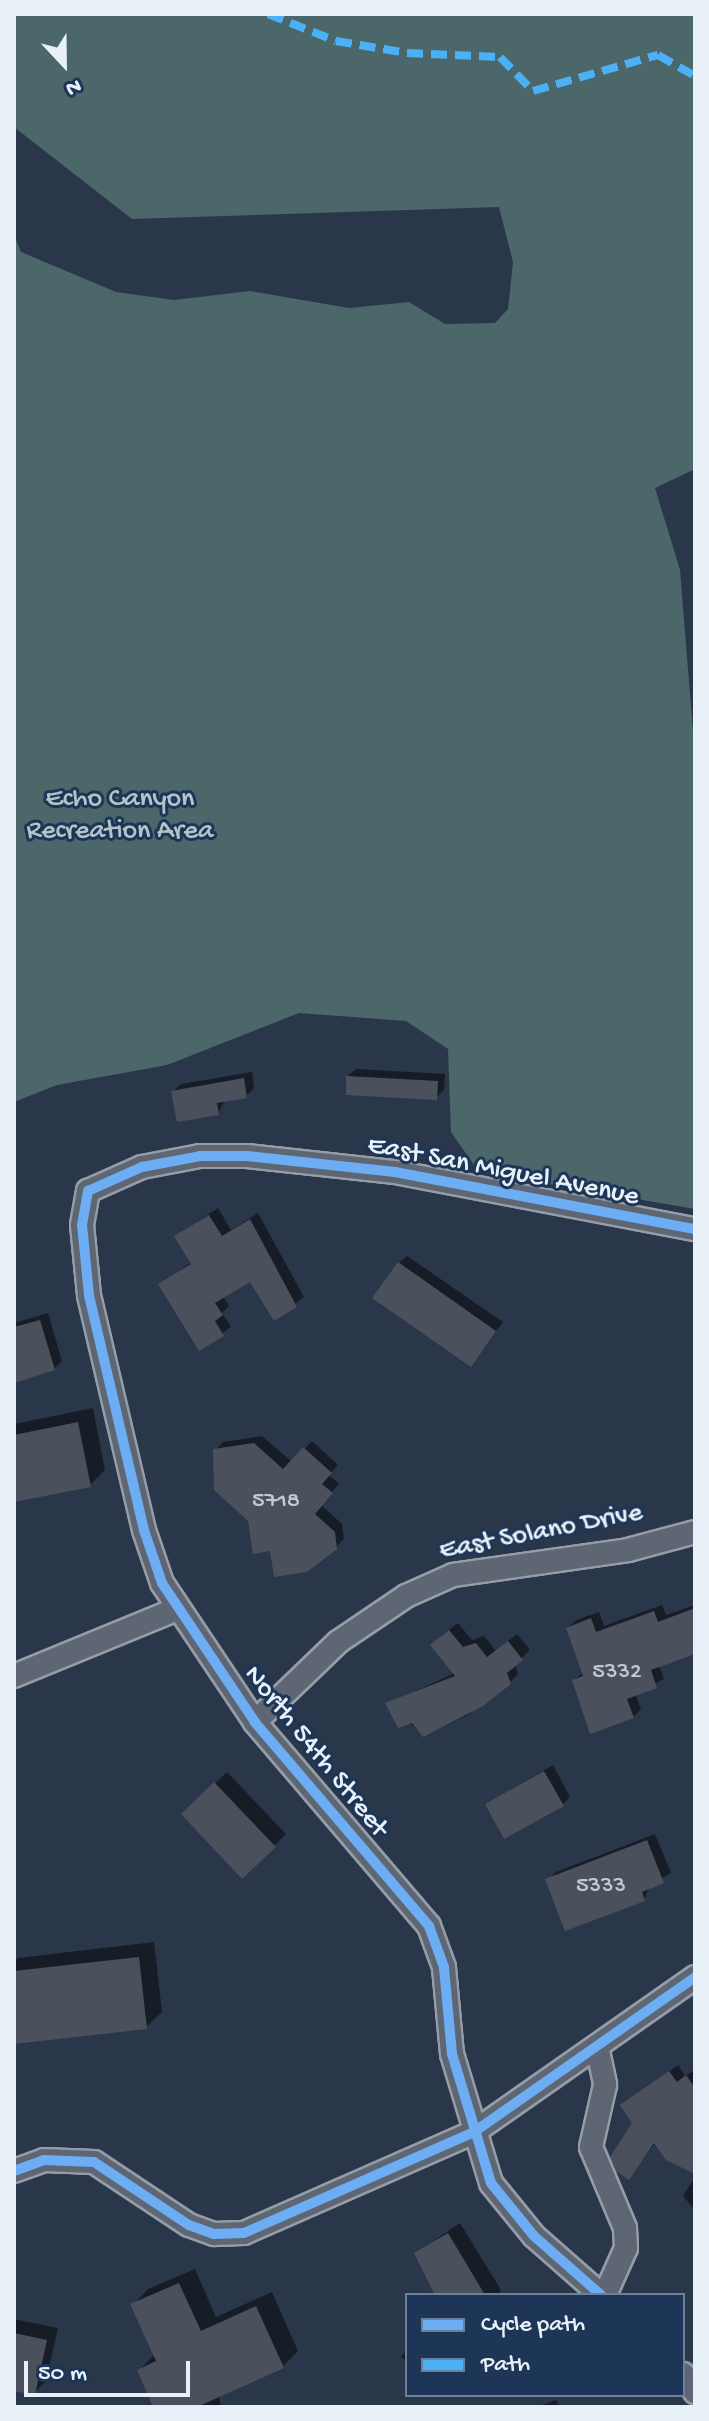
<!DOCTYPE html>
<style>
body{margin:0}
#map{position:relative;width:709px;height:2421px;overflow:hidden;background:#2a374a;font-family:"Gochi Hand",sans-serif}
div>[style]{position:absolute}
.green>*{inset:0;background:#4b6769}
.shadow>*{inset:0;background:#0007}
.building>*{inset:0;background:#4b505d}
.roads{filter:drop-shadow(2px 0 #959da7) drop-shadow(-2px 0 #959da7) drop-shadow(0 2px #959da7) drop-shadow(0 -2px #959da7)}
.minor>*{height:22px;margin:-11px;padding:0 11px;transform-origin:11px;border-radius:11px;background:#5d6672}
.quiet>*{height:8px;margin-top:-4px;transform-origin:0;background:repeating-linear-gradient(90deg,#4cb0f7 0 16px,transparent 0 24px)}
.cycleway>*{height:10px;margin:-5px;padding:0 5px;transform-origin:5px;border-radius:5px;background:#6dadf4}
span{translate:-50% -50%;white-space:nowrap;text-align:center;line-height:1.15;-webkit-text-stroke:6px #1d3557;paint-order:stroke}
.number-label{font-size:24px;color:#c1c9d1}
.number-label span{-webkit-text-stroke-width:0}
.park-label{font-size:28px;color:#b3c4c8}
.street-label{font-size:28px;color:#e8f1f8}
.frame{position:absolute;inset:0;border:16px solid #e8f1f8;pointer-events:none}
.legend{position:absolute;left:405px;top:2293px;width:280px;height:104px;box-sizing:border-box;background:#1d3557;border:2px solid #6e8097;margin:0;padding:10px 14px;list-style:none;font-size:24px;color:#e8f1f8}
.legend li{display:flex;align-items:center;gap:16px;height:40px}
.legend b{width:40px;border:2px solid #6e8097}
.north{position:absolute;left:24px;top:24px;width:80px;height:80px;-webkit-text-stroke:6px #1d3557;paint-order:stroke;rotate:158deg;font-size:22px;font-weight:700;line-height:32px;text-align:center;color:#e8f1f8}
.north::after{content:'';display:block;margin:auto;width:28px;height:36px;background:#e8f1f8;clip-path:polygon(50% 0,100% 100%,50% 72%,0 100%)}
.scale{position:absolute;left:24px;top:2361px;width:166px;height:36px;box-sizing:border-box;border:4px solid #e8f1f8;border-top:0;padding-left:10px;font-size:24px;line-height:28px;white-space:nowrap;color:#e8f1f8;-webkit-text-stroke:6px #1d3557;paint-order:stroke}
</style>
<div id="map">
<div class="green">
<div style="clip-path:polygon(14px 14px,695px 14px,695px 469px,655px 488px,680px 570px,695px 756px,695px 1209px,479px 1172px,451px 1132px,448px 1049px,406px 1021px,299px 1013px,167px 1065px,57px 1085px,14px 1102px,14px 235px,21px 252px,116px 292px,174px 300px,250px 291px,349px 308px,409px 302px,445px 324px,495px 323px,508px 309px,513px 262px,499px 207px,132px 219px,14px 127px)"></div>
</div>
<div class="shadow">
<div style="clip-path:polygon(356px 1069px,445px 1074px,444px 1090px,436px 1098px,348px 1076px)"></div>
<div style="clip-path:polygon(252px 1072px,254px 1088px,246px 1096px,225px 1100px,218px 1113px,173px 1092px,181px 1084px)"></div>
<div style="clip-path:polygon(218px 1208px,231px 1230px,258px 1213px,304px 1297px,275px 1318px,251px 1279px,223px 1296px,229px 1306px,222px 1313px,231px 1327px,200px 1348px,161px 1284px,192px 1262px,176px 1236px)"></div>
<div style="clip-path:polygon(407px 1256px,503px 1322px,470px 1365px,399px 1263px)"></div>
<div style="clip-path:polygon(48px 1313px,62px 1361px,54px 1369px,14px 1367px,14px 1323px)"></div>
<div style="clip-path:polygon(93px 1408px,105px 1470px,90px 1485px,14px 1490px,14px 1424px)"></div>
<div style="clip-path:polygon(262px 1436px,292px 1462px,312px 1441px,338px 1465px,329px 1475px,339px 1484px,321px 1505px,342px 1524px,344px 1539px,336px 1547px,272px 1548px,250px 1520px,215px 1450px,223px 1442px)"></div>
<div style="clip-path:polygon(662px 1605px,666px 1615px,695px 1605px,695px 1652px,659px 1665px,664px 1679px,635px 1694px,641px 1709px,633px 1717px,574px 1680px,584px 1672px,568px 1628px,576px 1620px,599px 1612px,604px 1626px)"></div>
<div style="clip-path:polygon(458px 1623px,472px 1640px,484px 1636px,496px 1651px,517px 1634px,530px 1650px,515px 1664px,518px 1674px,510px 1682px,466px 1716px,424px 1735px,387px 1704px,455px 1673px,440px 1637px)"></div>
<div style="clip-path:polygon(553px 1765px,570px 1797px,563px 1804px,487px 1804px)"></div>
<div style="clip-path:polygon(227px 1772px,286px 1834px,274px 1846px,195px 1802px)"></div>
<div style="clip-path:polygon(655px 1834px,671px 1873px,650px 1886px,644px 1899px,548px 1880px,556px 1872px)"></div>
<div style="clip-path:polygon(154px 1942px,162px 2012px,146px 2027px,14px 2042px,14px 1962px,18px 1958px)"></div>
<div style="clip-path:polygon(678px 2065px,685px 2076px,695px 2070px,695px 2172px,656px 2142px,629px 2178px,635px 2123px,623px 2105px)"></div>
<div style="clip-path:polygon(695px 2177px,695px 2210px,683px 2196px)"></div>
<div style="clip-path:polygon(460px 2223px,501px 2290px,498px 2295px,437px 2295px,416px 2253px)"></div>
<div style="clip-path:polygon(195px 2269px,216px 2317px,272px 2292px,298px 2351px,283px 2366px,219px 2395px,221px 2407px,155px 2407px,139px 2370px,155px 2354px,133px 2305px,148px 2289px)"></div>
<div style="clip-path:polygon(14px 2319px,58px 2328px,46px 2381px,34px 2393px,14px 2389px)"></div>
<div style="clip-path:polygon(407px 2350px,407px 2361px,401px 2357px)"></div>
<div style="clip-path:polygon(556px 2400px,559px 2407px,537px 2407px)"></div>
</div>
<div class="building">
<div style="clip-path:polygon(346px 1076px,438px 1081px,437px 1100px,346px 1095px)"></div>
<div style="clip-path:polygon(244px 1078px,247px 1098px,217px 1103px,219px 1115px,177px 1122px,171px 1091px)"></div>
<div style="clip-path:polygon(209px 1215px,222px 1236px,250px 1219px,297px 1307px,274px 1321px,250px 1282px,215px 1303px,223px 1315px,215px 1321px,224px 1336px,199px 1351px,158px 1284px,191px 1264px,174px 1236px)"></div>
<div style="clip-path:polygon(398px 1262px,496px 1331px,471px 1367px,372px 1298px)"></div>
<div style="clip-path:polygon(40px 1320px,55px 1370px,14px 1383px,14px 1327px)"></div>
<div style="clip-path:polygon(78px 1422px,91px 1487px,14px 1502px,14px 1435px)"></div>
<div style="clip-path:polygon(254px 1443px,283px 1469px,303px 1447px,332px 1473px,322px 1484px,333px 1493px,315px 1514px,335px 1532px,337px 1549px,307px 1572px,274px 1577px,270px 1551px,253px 1554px,248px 1521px,214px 1490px,213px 1449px)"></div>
<div style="clip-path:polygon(695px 1608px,695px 1654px,651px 1670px,657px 1688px,627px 1699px,634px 1718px,590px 1734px,572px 1680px,583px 1676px,566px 1628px,591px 1618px,596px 1632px,654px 1611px,658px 1622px)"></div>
<div style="clip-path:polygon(449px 1630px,463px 1647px,476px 1643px,487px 1657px,508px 1641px,523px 1660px,507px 1673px,511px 1684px,483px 1706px,423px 1737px,412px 1723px,398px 1728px,385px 1703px,455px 1676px,430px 1645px)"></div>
<div style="clip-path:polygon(544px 1771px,564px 1806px,504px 1839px,485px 1804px)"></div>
<div style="clip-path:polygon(214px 1782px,276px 1847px,242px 1879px,181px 1814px)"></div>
<div style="clip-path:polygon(647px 1840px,664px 1883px,642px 1892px,645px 1901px,565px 1931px,545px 1879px)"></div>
<div style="clip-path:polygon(139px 1957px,147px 2029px,14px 2044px,14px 1971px)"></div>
<div style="clip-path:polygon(669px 2071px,677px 2082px,686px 2075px,695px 2088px,695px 2174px,666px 2160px,654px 2143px,629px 2180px,617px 2172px,610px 2157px,632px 2123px,620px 2105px)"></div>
<div style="clip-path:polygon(448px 2233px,485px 2295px,435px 2295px,414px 2253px)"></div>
<div style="clip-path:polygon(179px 2283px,201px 2331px,256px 2306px,284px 2368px,197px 2407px,153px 2407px,137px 2370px,156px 2361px,130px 2304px)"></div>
<div style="clip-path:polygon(14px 2333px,47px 2340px,35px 2395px,14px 2391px)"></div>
</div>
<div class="roads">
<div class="minor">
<div style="left:14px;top:1676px;width:174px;rotate:-22.3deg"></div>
<div style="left:255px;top:1722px;width:115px;rotate:-43.9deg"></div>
<div style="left:338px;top:1642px;width:82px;rotate:-34.1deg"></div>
<div style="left:406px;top:1596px;width:51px;rotate:-24.1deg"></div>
<div style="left:453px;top:1575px;width:177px;rotate:-8.1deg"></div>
<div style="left:628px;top:1550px;width:69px;rotate:-15deg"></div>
<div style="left:597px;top:2046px;width:40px;rotate:78deg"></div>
<div style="left:605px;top:2085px;width:64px;rotate:102.7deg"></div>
<div style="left:591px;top:2147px;width:88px;rotate:67.2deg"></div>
<div style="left:625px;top:2228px;width:20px;rotate:87deg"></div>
<div style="left:626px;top:2248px;width:51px;rotate:114.1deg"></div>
<div style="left:14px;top:2171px;width:32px;rotate:-20deg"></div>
<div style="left:44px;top:2160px;width:50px;rotate:2.3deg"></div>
<div style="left:94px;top:2162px;width:114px;rotate:33.6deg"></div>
<div style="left:189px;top:2225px;width:27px;rotate:20deg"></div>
<div style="left:214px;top:2234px;width:30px;rotate:-2deg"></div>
<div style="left:244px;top:2233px;width:251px;rotate:-23.7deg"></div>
<div style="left:474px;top:2132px;width:270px;rotate:-35deg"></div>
<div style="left:601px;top:2295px;width:89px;rotate:-138.6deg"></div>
<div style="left:534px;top:2236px;width:68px;rotate:-129.1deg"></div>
<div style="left:491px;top:2183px;width:135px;rotate:-106.8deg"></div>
<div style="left:452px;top:2054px;width:87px;rotate:-95.3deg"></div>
<div style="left:444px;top:1967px;width:44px;rotate:-110.1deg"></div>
<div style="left:429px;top:1926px;width:268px;rotate:-130.5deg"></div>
<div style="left:255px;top:1722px;width:167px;rotate:-123.8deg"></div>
<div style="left:162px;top:1583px;width:56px;rotate:-108.8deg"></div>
<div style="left:144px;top:1530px;width:241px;rotate:-103.2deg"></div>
<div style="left:89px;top:1295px;width:70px;rotate:-95.7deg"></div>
<div style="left:82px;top:1225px;width:35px;rotate:-80deg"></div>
<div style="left:88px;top:1191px;width:59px;rotate:-24deg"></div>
<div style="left:142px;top:1167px;width:59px;rotate:-10.7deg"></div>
<div style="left:200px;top:1156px;width:47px"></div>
<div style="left:247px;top:1156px;width:149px;rotate:6.2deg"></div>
<div style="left:395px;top:1172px;width:305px;rotate:10.8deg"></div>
<div style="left:683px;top:2374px;width:22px;rotate:56deg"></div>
</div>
</div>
<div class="quiet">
<div style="left:268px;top:14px;width:73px;rotate:21.7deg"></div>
<div style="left:336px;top:41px;width:72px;rotate:9.6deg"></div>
<div style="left:407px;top:53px;width:93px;rotate:2.5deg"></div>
<div style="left:500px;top:57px;width:47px;rotate:45.9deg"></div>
<div style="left:533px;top:91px;width:130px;rotate:-16.1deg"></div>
<div style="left:658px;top:55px;width:43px;rotate:29.6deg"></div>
</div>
<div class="cycleway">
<div style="left:14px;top:2171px;width:32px;rotate:-20deg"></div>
<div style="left:44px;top:2160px;width:50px;rotate:2.3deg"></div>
<div style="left:94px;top:2162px;width:114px;rotate:33.6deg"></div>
<div style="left:189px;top:2225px;width:27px;rotate:20deg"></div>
<div style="left:214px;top:2234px;width:30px;rotate:-2deg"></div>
<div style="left:244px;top:2233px;width:251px;rotate:-23.7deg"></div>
<div style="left:474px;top:2132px;width:270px;rotate:-35deg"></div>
<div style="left:601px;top:2295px;width:89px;rotate:-138.6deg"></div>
<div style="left:534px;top:2236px;width:68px;rotate:-129.1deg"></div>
<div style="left:491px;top:2183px;width:135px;rotate:-106.8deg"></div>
<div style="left:452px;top:2054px;width:87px;rotate:-95.3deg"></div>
<div style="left:444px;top:1967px;width:44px;rotate:-110.1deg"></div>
<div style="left:429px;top:1926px;width:268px;rotate:-130.5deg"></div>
<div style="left:255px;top:1722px;width:167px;rotate:-123.8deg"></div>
<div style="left:162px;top:1583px;width:56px;rotate:-108.8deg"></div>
<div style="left:144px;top:1530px;width:241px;rotate:-103.2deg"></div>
<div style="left:89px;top:1295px;width:70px;rotate:-95.7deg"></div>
<div style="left:82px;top:1225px;width:35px;rotate:-80deg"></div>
<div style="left:88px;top:1191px;width:59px;rotate:-24deg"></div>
<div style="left:142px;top:1167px;width:59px;rotate:-10.7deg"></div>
<div style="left:200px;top:1156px;width:47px"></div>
<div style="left:247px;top:1156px;width:149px;rotate:6.2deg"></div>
<div style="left:395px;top:1172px;width:305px;rotate:10.8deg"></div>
</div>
<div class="number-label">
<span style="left:276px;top:1502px">5718</span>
<span style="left:617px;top:1673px">5332</span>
<span style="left:601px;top:1887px">5333</span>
</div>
<div class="park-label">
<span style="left:120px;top:816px">Echo Canyon<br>Recreation Area</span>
</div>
<div class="street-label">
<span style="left:503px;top:1172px;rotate:11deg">East San Miguel Avenue</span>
<span style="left:541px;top:1533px;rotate:-11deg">East Solano Drive</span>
<span style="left:315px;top:1752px;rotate:51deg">North 54th Street</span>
</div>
<div class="frame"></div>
<ul class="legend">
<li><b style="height:10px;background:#6dadf4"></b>Cycle path</li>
<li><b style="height:10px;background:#4cb0f7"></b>Path</li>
</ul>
<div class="north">N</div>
<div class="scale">50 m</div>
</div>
